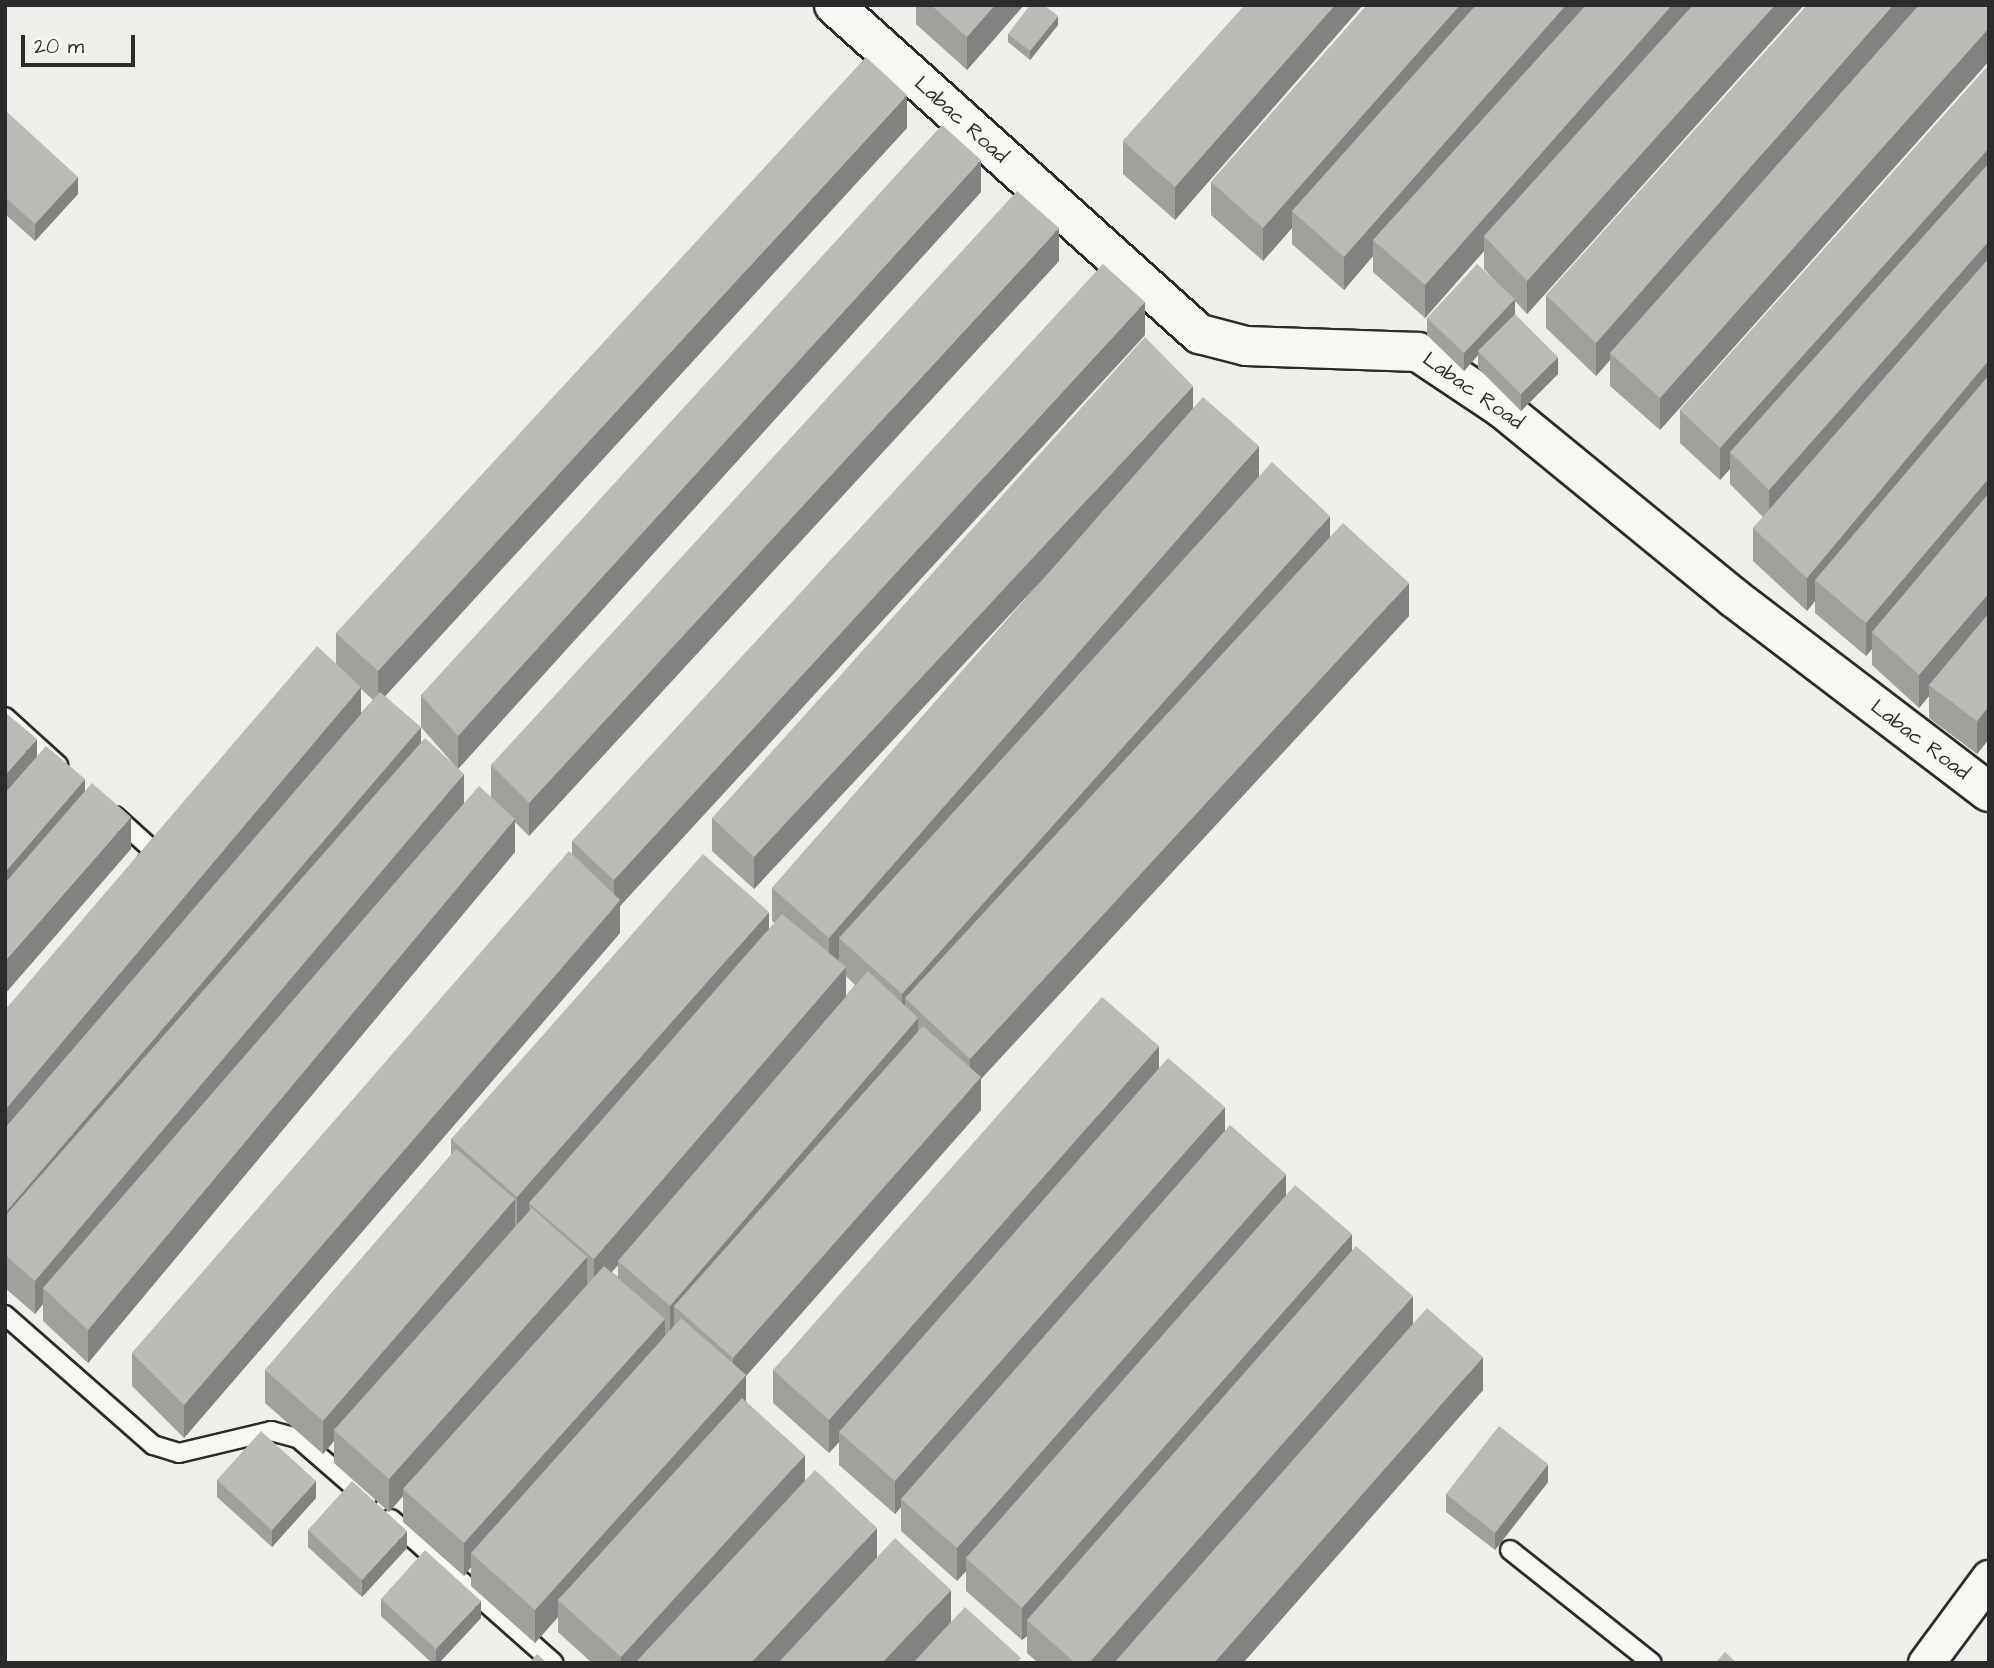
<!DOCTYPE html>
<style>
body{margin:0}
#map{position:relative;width:1994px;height:1668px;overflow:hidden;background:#eeeeea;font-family:"Architects Daughter",sans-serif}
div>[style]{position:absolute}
.roads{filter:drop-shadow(2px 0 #2b2b2b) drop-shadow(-2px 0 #2b2b2b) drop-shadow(0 2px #2b2b2b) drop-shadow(0 -2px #2b2b2b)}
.lane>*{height:18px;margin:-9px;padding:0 9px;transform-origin:9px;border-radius:9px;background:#f6f6f2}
.street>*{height:35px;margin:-17.5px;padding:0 17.5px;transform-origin:17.5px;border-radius:17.5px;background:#f6f6f2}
.secondary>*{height:38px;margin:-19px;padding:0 19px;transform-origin:19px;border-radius:19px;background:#f6f6f2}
.wall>*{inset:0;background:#a0a09d}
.shaded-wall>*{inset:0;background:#828280}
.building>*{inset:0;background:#babab7}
span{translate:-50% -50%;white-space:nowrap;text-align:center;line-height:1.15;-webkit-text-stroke:7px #f6f6f2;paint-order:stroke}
.street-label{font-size:21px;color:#2b2b2b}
.frame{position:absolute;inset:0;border:7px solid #2b2b2b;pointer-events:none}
.scale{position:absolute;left:21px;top:35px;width:114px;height:32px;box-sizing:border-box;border:4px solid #2b2b2b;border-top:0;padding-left:9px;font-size:21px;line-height:24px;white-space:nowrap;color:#2b2b2b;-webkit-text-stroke:5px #f6f6f2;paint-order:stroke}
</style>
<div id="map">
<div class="roads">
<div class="lane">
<div style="left:5px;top:717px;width:72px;rotate:42.2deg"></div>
<div style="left:115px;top:816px;width:54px;rotate:42deg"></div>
<div style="left:155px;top:852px;width:13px;rotate:129deg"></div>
<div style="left:5px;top:1315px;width:197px;rotate:41.3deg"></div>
<div style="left:153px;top:1445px;width:27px;rotate:17deg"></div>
<div style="left:179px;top:1453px;width:95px;rotate:-13.4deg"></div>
<div style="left:271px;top:1431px;width:28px;rotate:15deg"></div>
<div style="left:298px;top:1438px;width:91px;rotate:41deg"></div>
<div style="left:391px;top:1519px;width:217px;rotate:41.5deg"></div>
<div style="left:1510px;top:1550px;width:181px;rotate:38.5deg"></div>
</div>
<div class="street">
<div style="left:1926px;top:1663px;width:106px;rotate:-53.5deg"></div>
</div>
<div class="secondary">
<div style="left:834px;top:5px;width:492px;rotate:42deg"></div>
<div style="left:1200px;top:334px;width:48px;rotate:14.6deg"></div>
<div style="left:1246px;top:346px;width:172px;rotate:2deg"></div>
<div style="left:1418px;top:352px;width:101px;rotate:33.7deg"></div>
<div style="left:1502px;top:408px;width:300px;rotate:39.3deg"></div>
<div style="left:1734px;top:598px;width:320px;rotate:37.3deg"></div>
</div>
</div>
<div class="wall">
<div style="clip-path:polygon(916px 5px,1024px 5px,967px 70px,916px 24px)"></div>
<div style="clip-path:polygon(1245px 5px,1363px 5px,1175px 220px,1123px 174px,1123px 141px)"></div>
<div style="clip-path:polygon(1367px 5px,1804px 5px,1527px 314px,1515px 301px,1515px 315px,1558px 374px,1521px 411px,1478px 368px,1478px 355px,1464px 371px,1427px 335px,1427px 318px,1496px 282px,1484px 269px,1484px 251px,1425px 318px,1373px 272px,1373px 256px,1344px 290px,1292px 244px,1292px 228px,1263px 261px,1211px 215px,1211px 182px)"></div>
<div style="clip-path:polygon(1989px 5px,1989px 61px,1660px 430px,1610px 386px,1610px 360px,1596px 376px,1546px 328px,1546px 295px)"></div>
<div style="clip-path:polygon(1058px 25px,1030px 60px,1008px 42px,1008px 34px)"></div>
<div style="clip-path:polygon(1989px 65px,1989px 739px,1977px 754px,1929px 718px,1929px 696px,1919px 708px,1872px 665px,1872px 649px,1866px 656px,1815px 613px,1815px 601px,1807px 611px,1753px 561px,1753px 528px,1763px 517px,1730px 484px,1730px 469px,1720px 480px,1680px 443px,1680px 410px)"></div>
<div style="clip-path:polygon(5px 112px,78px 194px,35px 241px,5px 214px)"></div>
<div style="clip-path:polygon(evenodd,907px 128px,385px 696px,421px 743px,455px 766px,421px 727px,421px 695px,981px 192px,458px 769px,464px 803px,491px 797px,491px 765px,1059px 261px,529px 836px,515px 822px,515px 852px,88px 1363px,43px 1321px,43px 1304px,35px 1314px,5px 1288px,5px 1010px,336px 663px,336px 633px,907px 128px,361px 689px,373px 700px,361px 713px,361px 689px)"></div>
<div style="clip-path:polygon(1145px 335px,620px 906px,620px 933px,184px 1438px,132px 1386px,132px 1353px,572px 853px,572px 841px)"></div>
<div style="clip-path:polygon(evenodd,1193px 408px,1259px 476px,1330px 537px,1409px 616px,981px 1079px,981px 1110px,746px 1376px,746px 1401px,805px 1481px,877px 1557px,951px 1622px,1021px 1663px,592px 1663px,558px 1632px,558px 1617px,535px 1643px,471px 1586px,471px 1567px,464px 1576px,403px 1522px,403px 1496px,389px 1512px,334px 1463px,334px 1441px,323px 1454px,265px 1403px,265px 1370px,451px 1155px,451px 1139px,769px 930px,775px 923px,772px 921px,772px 888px,1042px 580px,754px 889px,712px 851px,712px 818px,1193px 408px,846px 976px,855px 985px,846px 996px,846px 976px,1193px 408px,618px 1265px,618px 1277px,612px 1272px,618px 1265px)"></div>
<div style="clip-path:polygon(1159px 1068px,1225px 1131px,1286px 1195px,1352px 1251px,1413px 1323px,1483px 1390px,1243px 1663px,1038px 1663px,1027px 1653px,1027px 1636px,1022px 1640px,966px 1591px,966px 1571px,957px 1581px,901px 1531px,901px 1507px,895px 1514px,839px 1465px,839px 1442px,829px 1453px,773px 1403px,773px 1370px)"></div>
<div style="clip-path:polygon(217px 1480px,316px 1498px,272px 1547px,217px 1497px)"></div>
<div style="clip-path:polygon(1548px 1482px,1495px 1550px,1446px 1512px,1446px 1494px)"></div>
<div style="clip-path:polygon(308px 1530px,407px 1548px,362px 1597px,308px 1547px)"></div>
<div style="clip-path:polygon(381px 1599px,481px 1618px,439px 1663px,432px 1663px,381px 1616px)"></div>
</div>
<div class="shaded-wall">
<div style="clip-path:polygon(995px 5px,1024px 5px,967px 70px,967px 37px)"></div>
<div style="clip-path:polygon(1335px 5px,1363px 5px,1175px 220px,1175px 187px)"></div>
<div style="clip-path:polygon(1460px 5px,1489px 5px,1292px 211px,1292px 228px,1263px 261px,1263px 228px)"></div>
<div style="clip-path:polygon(1566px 5px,1595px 5px,1373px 240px,1373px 256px,1344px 290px,1344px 257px)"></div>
<div style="clip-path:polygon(1672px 5px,1701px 5px,1484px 236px,1484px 251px,1425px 318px,1425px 285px)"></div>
<div style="clip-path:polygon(1775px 5px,1804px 5px,1527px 314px,1527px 281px)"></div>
<div style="clip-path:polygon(1893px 5px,1922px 5px,1610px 353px,1610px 360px,1596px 376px,1596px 343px)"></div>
<div style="clip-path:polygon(1058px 16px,1058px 25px,1030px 60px,1030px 51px)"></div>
<div style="clip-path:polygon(1989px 28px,1989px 61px,1660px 430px,1660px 398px)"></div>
<div style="clip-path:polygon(907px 95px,907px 128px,378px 704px,378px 671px)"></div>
<div style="clip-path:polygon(1989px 148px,1989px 181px,1730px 452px,1730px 469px,1720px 480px,1720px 448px)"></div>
<div style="clip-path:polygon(981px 160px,981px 192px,458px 769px,458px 736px)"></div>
<div style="clip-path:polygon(78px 177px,78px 194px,35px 241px,35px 224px)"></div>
<div style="clip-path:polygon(1059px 228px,1059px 261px,529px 836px,529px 803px)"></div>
<div style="clip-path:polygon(1989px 241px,1989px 273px,1769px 522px,1769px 490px)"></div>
<div style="clip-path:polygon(1515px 299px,1515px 316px,1478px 351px,1478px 355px,1464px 371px,1464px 353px)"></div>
<div style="clip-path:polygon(1145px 302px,1145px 335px,620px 906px,620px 933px,184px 1438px,184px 1405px,614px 908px,614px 880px)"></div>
<div style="clip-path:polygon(1558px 357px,1558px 374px,1521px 411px,1521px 394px)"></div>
<div style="clip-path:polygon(1989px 360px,1989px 393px,1815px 580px,1815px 601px,1807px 611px,1807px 578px)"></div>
<div style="clip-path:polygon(1193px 386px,1193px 418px,754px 889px,754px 857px)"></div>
<div style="clip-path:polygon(1259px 446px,1259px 479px,839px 938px,839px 958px,829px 970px,829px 938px)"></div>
<div style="clip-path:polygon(1989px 478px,1989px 510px,1872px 632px,1872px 649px,1866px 656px,1866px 623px)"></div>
<div style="clip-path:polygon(1330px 516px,1330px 549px,905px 998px,905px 1024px,902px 1027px,902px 994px)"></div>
<div style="clip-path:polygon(1409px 583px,1409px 616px,981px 1079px,981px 1110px,746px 1376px,746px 1408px,558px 1600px,558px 1617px,535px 1643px,535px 1610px,733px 1390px,733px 1358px,970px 1090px,970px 1059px)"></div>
<div style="clip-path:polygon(1989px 593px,1989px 625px,1929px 685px,1929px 696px,1919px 708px,1919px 675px)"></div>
<div style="clip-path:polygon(361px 687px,361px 720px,5px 1142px,5px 1110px)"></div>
<div style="clip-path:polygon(1989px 706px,1989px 739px,1977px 754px,1977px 721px)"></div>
<div style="clip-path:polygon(421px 727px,421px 759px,5px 1245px,5px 1213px)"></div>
<div style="clip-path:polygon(37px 739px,37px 772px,5px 808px,5px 775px)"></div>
<div style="clip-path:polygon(464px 774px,464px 807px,43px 1288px,43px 1304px,35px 1314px,35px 1281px)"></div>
<div style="clip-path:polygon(85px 779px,85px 812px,5px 904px,5px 872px)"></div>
<div style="clip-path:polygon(131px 817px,131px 849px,5px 994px,5px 961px)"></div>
<div style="clip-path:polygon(515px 819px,515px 852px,88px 1363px,88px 1330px)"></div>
<div style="clip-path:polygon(769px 912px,769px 945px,529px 1203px,529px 1216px,517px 1230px,517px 1197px)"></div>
<div style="clip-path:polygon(846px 967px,846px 1000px,618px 1261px,618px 1265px,594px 1292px,594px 1259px)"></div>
<div style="clip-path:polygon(918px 1018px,918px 1051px,674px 1306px,674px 1334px,670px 1338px,670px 1306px)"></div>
<div style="clip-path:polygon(1159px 1046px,1159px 1079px,839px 1432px,839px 1442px,829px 1453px,829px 1420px)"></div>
<div style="clip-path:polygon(1225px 1107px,1225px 1140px,901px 1499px,901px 1507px,895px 1514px,895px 1481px)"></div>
<div style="clip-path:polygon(1286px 1174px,1286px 1207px,966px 1558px,966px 1571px,957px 1581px,957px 1548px)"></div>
<div style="clip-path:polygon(515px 1199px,515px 1232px,334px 1430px,334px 1441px,323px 1454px,323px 1421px)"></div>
<div style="clip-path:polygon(1352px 1234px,1352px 1267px,1027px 1620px,1027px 1636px,1022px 1640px,1022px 1608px)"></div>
<div style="clip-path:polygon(587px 1257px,587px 1290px,403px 1489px,403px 1496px,389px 1512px,389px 1479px)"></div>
<div style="clip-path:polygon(1413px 1296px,1413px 1329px,1118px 1663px,1089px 1663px)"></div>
<div style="clip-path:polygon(665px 1319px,665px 1352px,471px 1553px,471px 1567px,464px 1576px,464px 1543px)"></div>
<div style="clip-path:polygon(1483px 1357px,1483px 1390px,1243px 1663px,1214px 1663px)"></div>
<div style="clip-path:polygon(805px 1455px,805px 1488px,646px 1663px,621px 1663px,621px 1657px)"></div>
<div style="clip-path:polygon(1548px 1464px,1548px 1482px,1495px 1550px,1495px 1533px)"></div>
<div style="clip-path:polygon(316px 1481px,316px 1498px,272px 1547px,272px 1530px)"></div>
<div style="clip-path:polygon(877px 1528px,877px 1560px,782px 1663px,751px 1663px)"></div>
<div style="clip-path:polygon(407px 1531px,407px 1548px,362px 1597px,362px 1580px)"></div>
<div style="clip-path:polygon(951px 1590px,951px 1622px,913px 1663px,882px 1663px)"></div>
<div style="clip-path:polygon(481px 1601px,481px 1618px,439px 1663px,436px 1663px,436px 1649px)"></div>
</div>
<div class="building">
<div style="clip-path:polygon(931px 5px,995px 5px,967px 37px)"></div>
<div style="clip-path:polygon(1030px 5px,1044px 5px,1058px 16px,1030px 51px,1008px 34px)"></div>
<div style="clip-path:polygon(1245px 5px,1335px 5px,1175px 187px,1123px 141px)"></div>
<div style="clip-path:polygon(1367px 5px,1460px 5px,1263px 228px,1211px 182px)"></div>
<div style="clip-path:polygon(1476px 5px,1566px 5px,1344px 257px,1292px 211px)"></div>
<div style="clip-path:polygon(1586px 5px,1672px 5px,1425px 285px,1373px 240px)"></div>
<div style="clip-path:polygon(1693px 5px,1775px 5px,1527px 281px,1484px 236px)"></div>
<div style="clip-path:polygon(1807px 5px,1893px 5px,1596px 343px,1546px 295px)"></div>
<div style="clip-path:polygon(1919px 5px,1989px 5px,1989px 28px,1660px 398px,1610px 353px)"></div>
<div style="clip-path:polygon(866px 57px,907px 95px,378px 671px,336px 633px)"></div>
<div style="clip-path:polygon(1989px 65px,1989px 148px,1720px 448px,1680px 410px)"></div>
<div style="clip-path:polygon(6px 111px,78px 177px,35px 224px,5px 197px)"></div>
<div style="clip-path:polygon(942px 125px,981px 160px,458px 736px,421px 695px)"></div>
<div style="clip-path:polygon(1989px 163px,1989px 241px,1769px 490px,1730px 452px)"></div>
<div style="clip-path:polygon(1017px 191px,1059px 228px,529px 803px,491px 765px)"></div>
<div style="clip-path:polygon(1989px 258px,1989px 360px,1807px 578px,1753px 528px)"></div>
<div style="clip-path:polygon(1103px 264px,1145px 302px,614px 880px,572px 841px)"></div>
<div style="clip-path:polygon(1477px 264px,1515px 299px,1464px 353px,1427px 318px)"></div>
<div style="clip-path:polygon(1515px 314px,1558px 357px,1521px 394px,1478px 351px)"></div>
<div style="clip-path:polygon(1145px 337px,1193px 386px,754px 857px,712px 818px)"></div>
<div style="clip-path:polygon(1989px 375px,1989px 478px,1866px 623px,1815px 580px)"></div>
<div style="clip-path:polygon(1203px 397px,1259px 446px,829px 938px,772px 888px)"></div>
<div style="clip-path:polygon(1272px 462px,1330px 516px,902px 994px,839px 938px)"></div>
<div style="clip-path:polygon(1989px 493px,1989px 593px,1919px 675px,1872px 632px)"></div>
<div style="clip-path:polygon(1343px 523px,1409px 583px,970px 1059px,905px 998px)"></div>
<div style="clip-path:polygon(1989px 613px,1989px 706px,1977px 721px,1929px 685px)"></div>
<div style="clip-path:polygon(317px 646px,361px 687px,5px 1110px,5px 1010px)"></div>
<div style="clip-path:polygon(380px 692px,421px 727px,5px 1213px,5px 1128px)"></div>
<div style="clip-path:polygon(5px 712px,37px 739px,5px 775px)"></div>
<div style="clip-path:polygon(425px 738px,464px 774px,35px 1281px,5px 1255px,5px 1216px)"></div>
<div style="clip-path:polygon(46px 746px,85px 779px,5px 872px,5px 793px)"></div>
<div style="clip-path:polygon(92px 783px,131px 817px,5px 961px,5px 883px)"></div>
<div style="clip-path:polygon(479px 786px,515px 819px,88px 1330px,43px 1288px)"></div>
<div style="clip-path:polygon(569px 851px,620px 900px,184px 1405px,132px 1353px)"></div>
<div style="clip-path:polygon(703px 854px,769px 912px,517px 1197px,451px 1139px)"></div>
<div style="clip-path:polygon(782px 914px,846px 967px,594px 1259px,529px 1203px)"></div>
<div style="clip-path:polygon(868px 971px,918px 1018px,670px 1306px,618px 1261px)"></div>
<div style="clip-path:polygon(1102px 997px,1159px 1046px,829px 1420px,773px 1370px)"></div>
<div style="clip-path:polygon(923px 1026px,981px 1077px,733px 1358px,674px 1306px)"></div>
<div style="clip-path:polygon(1168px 1058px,1225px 1107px,895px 1481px,839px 1432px)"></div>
<div style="clip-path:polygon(1230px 1125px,1286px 1174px,957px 1548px,901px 1499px)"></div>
<div style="clip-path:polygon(456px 1149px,515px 1199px,323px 1421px,265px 1370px)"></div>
<div style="clip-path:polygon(1295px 1185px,1352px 1234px,1022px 1608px,966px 1558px)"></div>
<div style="clip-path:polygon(532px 1208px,587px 1257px,389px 1479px,334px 1430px)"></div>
<div style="clip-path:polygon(1356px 1246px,1413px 1296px,1089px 1663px,1075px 1663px,1027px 1620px)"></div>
<div style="clip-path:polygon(604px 1266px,665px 1319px,464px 1543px,403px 1489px)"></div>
<div style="clip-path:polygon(1427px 1308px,1483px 1357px,1214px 1663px,1114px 1663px)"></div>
<div style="clip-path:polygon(681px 1318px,746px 1375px,535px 1610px,471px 1553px)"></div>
<div style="clip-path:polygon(742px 1398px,805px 1455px,621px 1657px,558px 1600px)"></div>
<div style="clip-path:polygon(1499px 1426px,1548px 1464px,1495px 1533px,1446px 1494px)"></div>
<div style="clip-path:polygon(261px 1431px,316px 1481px,272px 1530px,217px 1480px)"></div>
<div style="clip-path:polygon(815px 1470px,877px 1528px,751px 1663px,635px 1663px)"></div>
<div style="clip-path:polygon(352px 1481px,407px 1531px,362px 1580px,308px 1530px)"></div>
<div style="clip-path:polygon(895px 1538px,951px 1590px,882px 1663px,778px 1663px)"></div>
<div style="clip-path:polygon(425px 1550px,481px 1601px,436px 1649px,381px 1599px)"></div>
<div style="clip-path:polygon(965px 1607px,1021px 1658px,1017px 1663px,913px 1663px)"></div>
<div style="clip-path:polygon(1725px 1652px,1737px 1663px,1715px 1663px)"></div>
<div style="clip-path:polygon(537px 1654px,547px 1663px,529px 1663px)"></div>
</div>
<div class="street-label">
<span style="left:961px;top:120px;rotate:42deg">Labac Road</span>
<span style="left:1473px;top:391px;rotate:35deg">Labac Road</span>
<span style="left:1920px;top:740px;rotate:37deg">Labac Road</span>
</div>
<div class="frame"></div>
<div class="scale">20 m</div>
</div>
